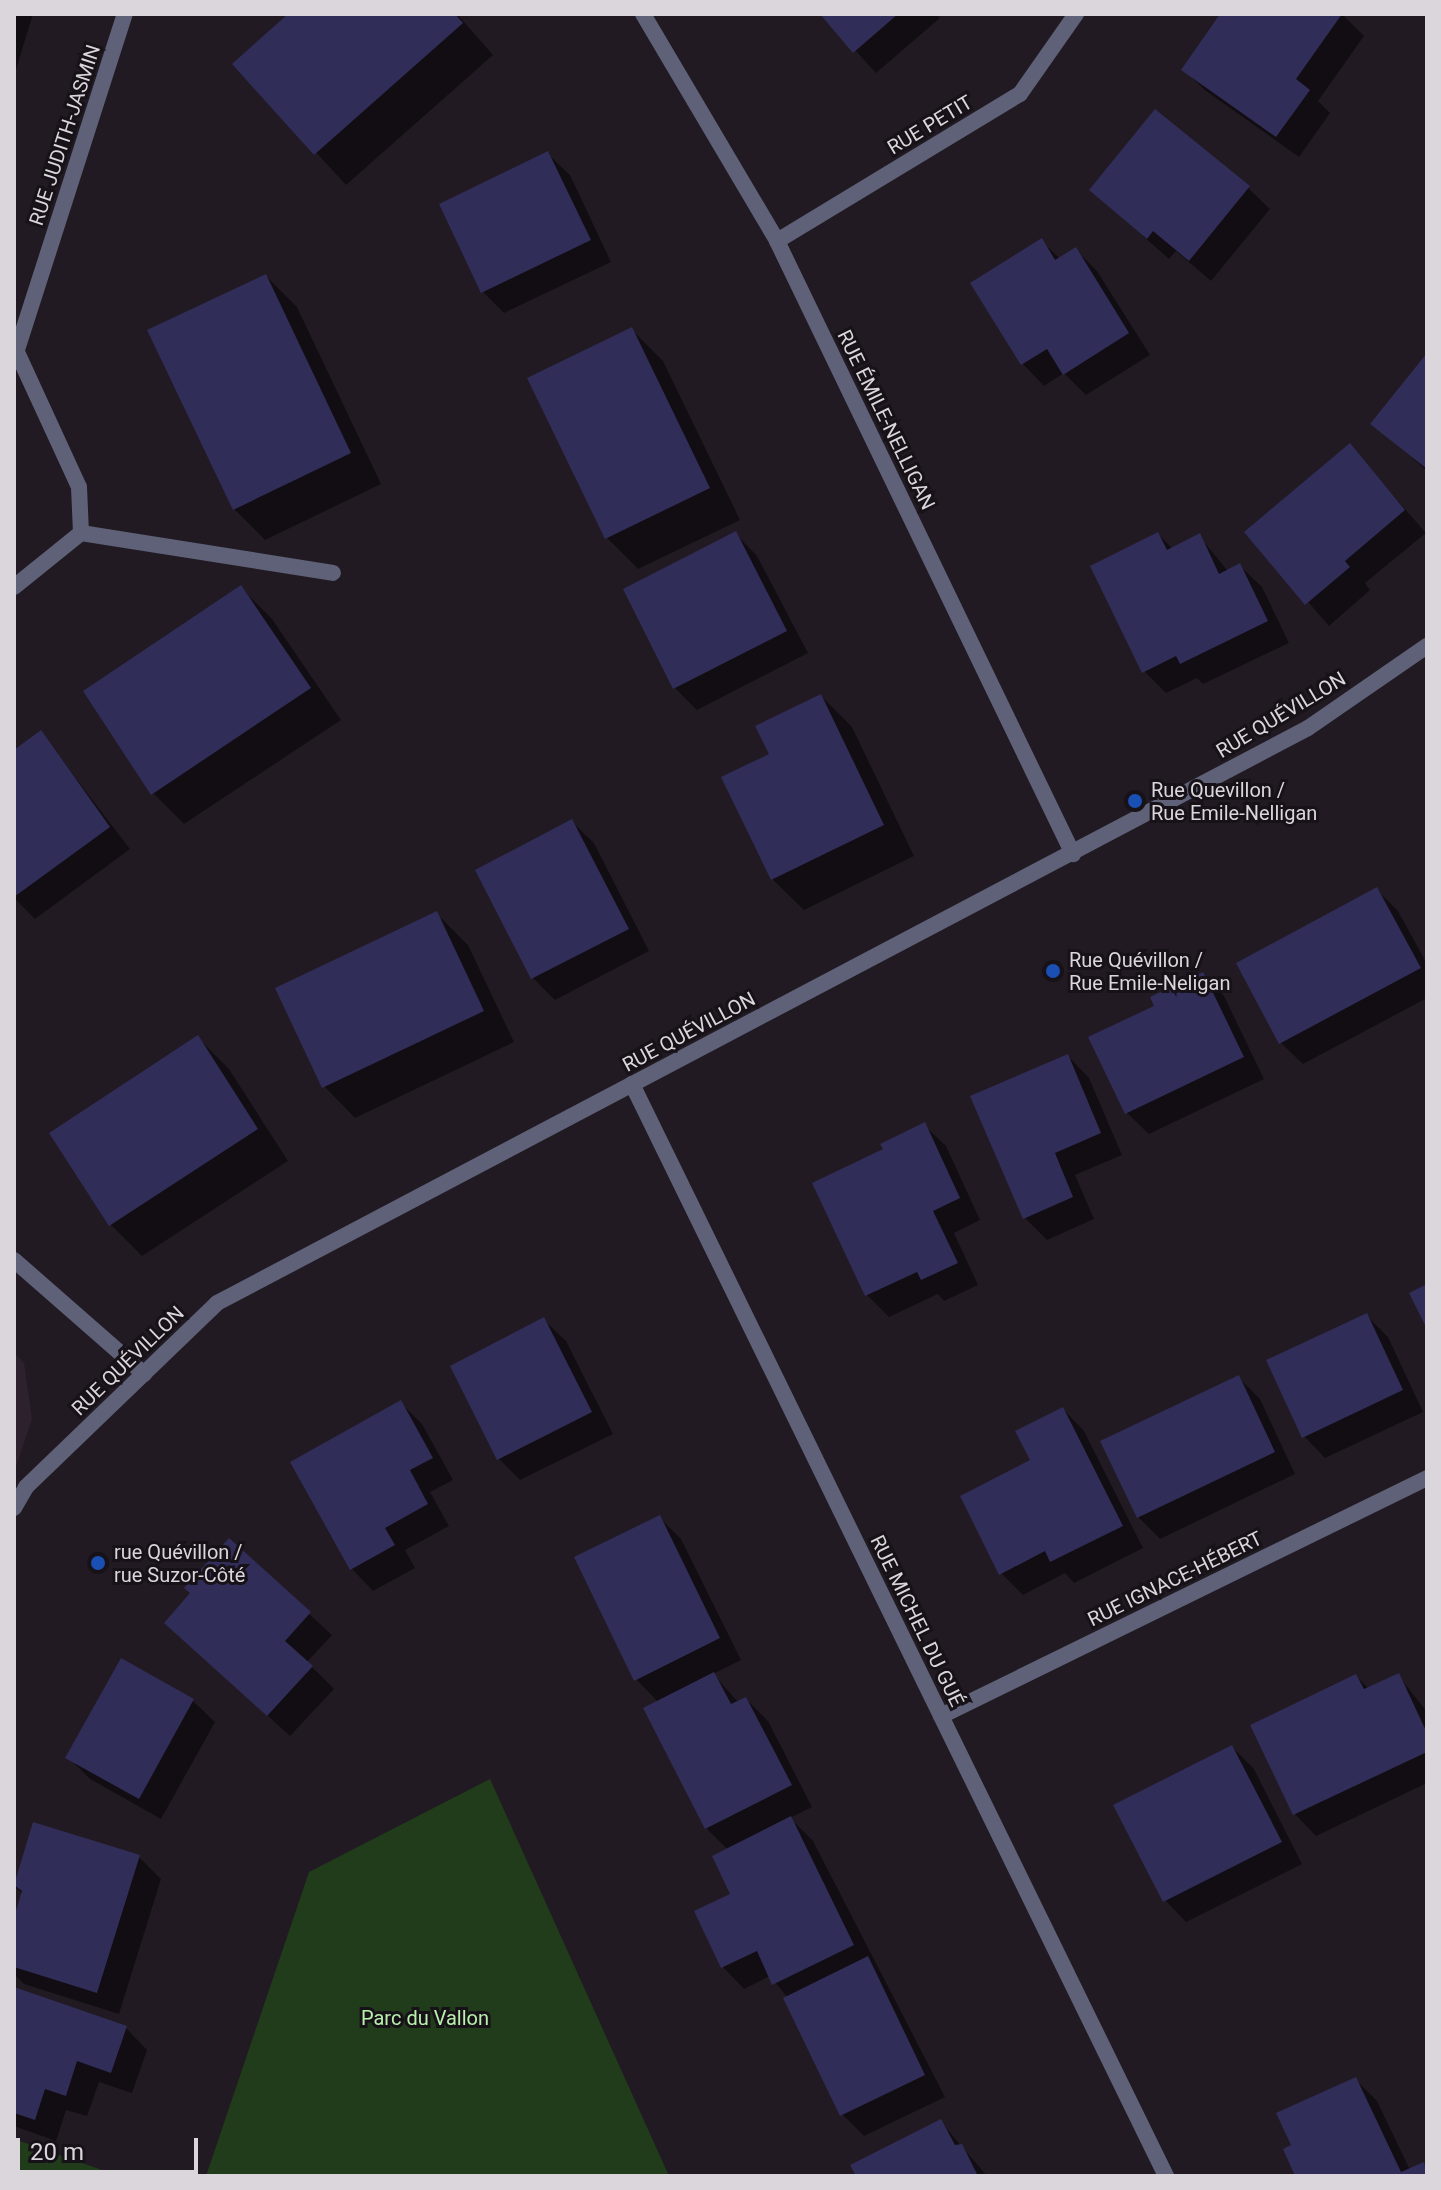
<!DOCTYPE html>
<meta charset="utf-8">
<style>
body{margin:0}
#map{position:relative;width:1441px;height:2190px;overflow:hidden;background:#211a22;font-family:Roboto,sans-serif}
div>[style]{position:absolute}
.built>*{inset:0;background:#2c212d}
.green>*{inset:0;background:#213c1b}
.shadow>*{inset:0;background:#0007}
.building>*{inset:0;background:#312d59}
.street>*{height:16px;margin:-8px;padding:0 8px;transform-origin:8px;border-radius:8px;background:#5e6177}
.dots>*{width:22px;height:22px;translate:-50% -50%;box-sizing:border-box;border:4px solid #171118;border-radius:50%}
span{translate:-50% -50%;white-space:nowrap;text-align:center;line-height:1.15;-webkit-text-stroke:6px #171118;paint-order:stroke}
.street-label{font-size:20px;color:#dbd6dc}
.poi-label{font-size:20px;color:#dbd6dc}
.left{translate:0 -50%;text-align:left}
.park-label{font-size:20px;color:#b8f0ac}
.frame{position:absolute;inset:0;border:16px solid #dbd6dc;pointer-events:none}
.scale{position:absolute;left:16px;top:2138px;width:182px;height:36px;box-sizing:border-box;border:4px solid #dbd6dc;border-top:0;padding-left:10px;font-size:24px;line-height:28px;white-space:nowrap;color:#dbd6dc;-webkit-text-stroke:6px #171118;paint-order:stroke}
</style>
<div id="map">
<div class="built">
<div style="clip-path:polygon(14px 1353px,24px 1363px,32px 1419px,14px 1473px)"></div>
</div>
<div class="green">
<div style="clip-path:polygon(490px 1779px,669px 2176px,206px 2176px,309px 1872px)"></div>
<div style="clip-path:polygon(14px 2139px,119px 2176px,14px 2176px)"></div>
</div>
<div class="shadow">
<div style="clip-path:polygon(14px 14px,33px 14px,14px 76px)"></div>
<div style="clip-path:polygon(291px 14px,457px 14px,493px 55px,346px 185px,235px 64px)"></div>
<div style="clip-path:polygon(822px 14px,936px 14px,940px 18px,876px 73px)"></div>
<div style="clip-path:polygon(1223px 14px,1342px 14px,1364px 36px,1318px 101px,1330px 113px,1299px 157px,1206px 91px,1184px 70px)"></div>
<div style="clip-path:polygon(548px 154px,570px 175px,611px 262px,504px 313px,483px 292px)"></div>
<div style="clip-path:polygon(1248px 188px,1270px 209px,1211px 281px,1176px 251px,1169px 259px,1091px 190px)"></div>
<div style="clip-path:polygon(1042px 241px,1060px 259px,1076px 250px,1097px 271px,1150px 355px,1086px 395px,1064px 373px,1044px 386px,1023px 364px,973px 283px)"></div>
<div style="clip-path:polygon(266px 276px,297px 307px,381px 484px,265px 540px,234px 509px)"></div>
<div style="clip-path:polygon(632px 330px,663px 361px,740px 520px,638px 569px,607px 538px)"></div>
<div style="clip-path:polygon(1427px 357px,1427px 471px,1373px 423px)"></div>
<div style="clip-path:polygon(1350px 446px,1426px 533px,1365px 583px,1370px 590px,1329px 626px,1247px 532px)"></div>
<div style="clip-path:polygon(736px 534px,757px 556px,808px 653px,697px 710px,675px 688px,625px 590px)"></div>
<div style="clip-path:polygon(1158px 534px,1173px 549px,1199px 536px,1228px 571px,1240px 566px,1262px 587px,1289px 643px,1203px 684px,1197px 678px,1166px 693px,1144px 671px)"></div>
<div style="clip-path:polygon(241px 588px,272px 619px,341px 720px,184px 824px,153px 793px)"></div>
<div style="clip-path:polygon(821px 696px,852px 727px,914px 856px,804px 910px,772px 879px,772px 755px)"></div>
<div style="clip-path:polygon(41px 733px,130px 849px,35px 919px,14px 898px,14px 752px)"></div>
<div style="clip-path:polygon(572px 822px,594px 843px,649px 951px,555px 1000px,533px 978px)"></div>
<div style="clip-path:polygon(1376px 889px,1398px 911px,1427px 964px,1427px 998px,1303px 1064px,1281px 1043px)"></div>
<div style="clip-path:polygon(437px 914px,468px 945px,514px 1042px,355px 1118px,324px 1086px)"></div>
<div style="clip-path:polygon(1202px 974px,1224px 996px,1264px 1079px,1149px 1134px,1127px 1113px)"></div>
<div style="clip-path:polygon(198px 1038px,229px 1069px,288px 1161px,142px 1256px,111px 1225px)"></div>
<div style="clip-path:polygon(1068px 1056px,1089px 1078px,1122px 1155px,1075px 1175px,1094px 1219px,1047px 1240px,1025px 1218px)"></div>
<div style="clip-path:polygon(924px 1125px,946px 1146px,980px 1220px,954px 1233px,978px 1285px,944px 1301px,938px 1294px,889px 1317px,867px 1295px,815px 1184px,886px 1150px)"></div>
<div style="clip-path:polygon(1366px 1315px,1388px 1337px,1423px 1412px,1325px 1458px,1304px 1436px)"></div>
<div style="clip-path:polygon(544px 1320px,566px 1341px,613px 1434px,520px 1480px,498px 1458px)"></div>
<div style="clip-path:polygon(1238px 1377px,1260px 1399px,1295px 1474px,1160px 1539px,1138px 1517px)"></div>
<div style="clip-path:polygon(401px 1403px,422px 1424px,453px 1480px,430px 1492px,449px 1526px,405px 1550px,415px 1568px,373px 1591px,352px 1569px)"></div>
<div style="clip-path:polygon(1063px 1409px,1084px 1431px,1143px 1548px,1074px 1583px,1065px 1573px,1023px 1595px,1001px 1573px,1033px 1461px)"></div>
<div style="clip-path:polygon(660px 1518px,681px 1539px,741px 1660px,713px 1674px,739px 1703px,746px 1699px,768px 1721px,812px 1807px,790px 1818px,813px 1841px,945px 2097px,864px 2136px,842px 2114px,788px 1998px,770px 1976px,744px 1989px,723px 1967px,733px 1895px,728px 1850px,706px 1828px,658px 1702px,636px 1679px)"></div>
<div style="clip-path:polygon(229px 1540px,332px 1635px,307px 1662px,334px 1689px,290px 1736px,189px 1644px,192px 1594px)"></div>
<div style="clip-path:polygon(1398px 1675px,1427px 1712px,1427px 1783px,1316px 1836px,1295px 1814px,1356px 1676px,1369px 1689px)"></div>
<div style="clip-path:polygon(193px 1701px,215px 1722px,161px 1819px,90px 1779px,68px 1757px)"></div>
<div style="clip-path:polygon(1232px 1747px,1254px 1769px,1302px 1864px,1186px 1922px,1165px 1900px)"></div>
<div style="clip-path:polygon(35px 1824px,139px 1857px,161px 1879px,119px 2014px,24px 1984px,14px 1974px,14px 1924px,23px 1894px,15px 1887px)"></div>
<div style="clip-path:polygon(14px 1989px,126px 2028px,147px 2050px,132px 2093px,99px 2082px,87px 2116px,66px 2110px,56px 2141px,14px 2126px)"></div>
<div style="clip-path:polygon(1355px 2079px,1377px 2101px,1410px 2170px,1423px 2164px,1427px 2176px,1300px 2176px,1294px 2146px)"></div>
<div style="clip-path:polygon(940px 2121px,987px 2176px,858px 2176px)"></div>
</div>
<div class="building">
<div style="clip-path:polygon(288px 14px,455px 14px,463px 23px,314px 155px,232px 64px)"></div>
<div style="clip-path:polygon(820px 14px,898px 14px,853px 53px)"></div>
<div style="clip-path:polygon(1220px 14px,1342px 14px,1296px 79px,1310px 90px,1276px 137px,1181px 70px)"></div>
<div style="clip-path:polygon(1155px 109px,1250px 186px,1189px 261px,1153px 231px,1147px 239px,1089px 190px)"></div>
<div style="clip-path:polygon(548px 151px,591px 240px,481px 293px,439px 204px)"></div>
<div style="clip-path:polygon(1042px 238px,1055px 260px,1076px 247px,1129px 333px,1063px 375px,1047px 349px,1021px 365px,970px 283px)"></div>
<div style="clip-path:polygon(266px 274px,351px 453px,233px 510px,147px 330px)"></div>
<div style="clip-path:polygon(632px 327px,710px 488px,605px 539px,527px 378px)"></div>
<div style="clip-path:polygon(1427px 353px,1427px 469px,1370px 424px)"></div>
<div style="clip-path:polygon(1350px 443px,1405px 510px,1345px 561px,1350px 567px,1305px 605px,1244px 532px)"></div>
<div style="clip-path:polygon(736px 531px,787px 631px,673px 689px,623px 589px)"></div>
<div style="clip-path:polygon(1158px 532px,1167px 550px,1200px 533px,1219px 574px,1240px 563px,1268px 621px,1180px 664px,1176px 656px,1142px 673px,1090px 566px)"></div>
<div style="clip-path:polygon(241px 585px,311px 688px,151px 795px,83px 691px)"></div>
<div style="clip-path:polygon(821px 694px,884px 825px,771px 880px,721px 777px,769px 754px,755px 726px)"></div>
<div style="clip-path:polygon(41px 730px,110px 827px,14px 897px,14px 750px)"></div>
<div style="clip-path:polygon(572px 819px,629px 929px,531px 979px,475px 870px)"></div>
<div style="clip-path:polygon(1377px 887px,1421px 968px,1279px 1044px,1236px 963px)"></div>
<div style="clip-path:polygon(437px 911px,484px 1011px,322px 1088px,275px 988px)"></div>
<div style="clip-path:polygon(1203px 972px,1244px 1057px,1125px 1114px,1088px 1037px,1154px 1006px,1150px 997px)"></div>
<div style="clip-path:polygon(198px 1035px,258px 1129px,109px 1226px,49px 1133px)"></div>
<div style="clip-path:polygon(1068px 1054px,1101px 1133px,1055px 1153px,1073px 1197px,1023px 1219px,970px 1096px)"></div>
<div style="clip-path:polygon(925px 1122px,960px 1198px,933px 1211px,958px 1263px,921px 1280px,917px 1272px,865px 1296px,812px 1183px,883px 1149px,880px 1144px)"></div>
<div style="clip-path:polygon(1427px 1284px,1427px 1329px,1409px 1293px)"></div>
<div style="clip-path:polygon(1367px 1313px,1403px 1390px,1302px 1438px,1266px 1360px)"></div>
<div style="clip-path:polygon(544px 1317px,592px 1412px,497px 1460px,450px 1366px)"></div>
<div style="clip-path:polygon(1239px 1375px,1275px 1452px,1137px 1518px,1100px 1441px)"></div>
<div style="clip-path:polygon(401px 1400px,433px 1458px,410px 1470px,428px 1504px,385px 1528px,395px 1545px,350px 1570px,290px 1462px)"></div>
<div style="clip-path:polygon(1063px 1407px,1123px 1526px,1050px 1562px,1045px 1551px,999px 1575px,960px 1496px,1030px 1460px,1015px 1431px)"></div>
<div style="clip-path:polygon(660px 1515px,720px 1638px,634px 1681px,574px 1557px)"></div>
<div style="clip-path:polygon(229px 1538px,311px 1612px,285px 1641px,313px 1666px,267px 1716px,164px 1623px,190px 1593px,184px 1588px)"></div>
<div style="clip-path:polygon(121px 1658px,194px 1699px,139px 1799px,65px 1758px)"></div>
<div style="clip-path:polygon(714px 1672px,731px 1704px,746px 1697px,792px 1785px,705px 1829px,643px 1708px)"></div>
<div style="clip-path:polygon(1399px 1673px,1427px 1733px,1427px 1752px,1293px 1815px,1250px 1725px,1356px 1674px,1364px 1689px)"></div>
<div style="clip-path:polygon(1232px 1745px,1282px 1842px,1163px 1902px,1113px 1805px)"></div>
<div style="clip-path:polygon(791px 1816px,854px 1945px,772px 1985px,757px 1951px,721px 1968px,694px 1911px,730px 1894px,712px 1856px)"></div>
<div style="clip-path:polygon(33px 1822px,140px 1855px,97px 1993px,14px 1967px,14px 1917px,22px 1891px,14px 1885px)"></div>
<div style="clip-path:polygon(868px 1956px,925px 2075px,840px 2116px,783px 1998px)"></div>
<div style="clip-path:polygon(14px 1987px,127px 2026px,111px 2073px,77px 2061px,66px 2096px,45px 2089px,35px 2120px,14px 2113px)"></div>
<div style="clip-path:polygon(1356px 2077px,1401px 2172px,1424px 2162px,1427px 2176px,1295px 2176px,1283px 2149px,1291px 2145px,1276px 2113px)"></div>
<div style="clip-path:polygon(941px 2119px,955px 2145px,962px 2144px,978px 2176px,856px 2176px,850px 2165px)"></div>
</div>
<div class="street">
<div style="left:643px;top:14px;width:264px;rotate:59.4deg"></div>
<div style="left:777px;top:241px;width:681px;rotate:64.23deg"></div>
<div style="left:777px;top:241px;width:284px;rotate:-31.2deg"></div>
<div style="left:1020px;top:94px;width:98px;rotate:-55deg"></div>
<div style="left:14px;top:359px;width:362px;rotate:-72.2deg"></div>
<div style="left:81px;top:533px;width:255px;rotate:9deg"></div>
<div style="left:14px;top:587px;width:86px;rotate:-38.9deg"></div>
<div style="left:81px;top:533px;width:46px;rotate:-92.5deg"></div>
<div style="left:79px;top:487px;width:149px;rotate:-114.7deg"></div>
<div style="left:632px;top:1084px;width:1216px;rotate:63.94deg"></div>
<div style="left:14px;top:1260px;width:173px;rotate:41.2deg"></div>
<div style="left:14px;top:1508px;width:24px;rotate:-60deg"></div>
<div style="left:26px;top:1487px;width:265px;rotate:-43.9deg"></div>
<div style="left:217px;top:1303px;width:1233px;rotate:-27.79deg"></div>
<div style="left:1308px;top:728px;width:145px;rotate:-34.6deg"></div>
<div style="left:941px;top:1716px;width:541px;rotate:-26.09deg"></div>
</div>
<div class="dots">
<div style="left:1135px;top:801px;background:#1a4fb4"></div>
<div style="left:1053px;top:971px;background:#1a4fb4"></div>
<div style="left:98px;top:1563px;background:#1a4fb4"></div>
</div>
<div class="street-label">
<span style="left:930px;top:125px;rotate:-31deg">RUE PETIT</span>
<span style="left:65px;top:135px;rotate:-72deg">RUE JUDITH-JASMIN</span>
<span style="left:886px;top:420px;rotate:64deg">RUE ÉMILE-NELLIGAN</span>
<span style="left:1281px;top:715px;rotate:-31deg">RUE QUÉVILLON</span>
<span style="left:689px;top:1032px;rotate:-28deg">RUE QUÉVILLON</span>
<span style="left:128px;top:1361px;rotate:-44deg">RUE QUÉVILLON</span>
<span style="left:1175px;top:1579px;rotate:-26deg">RUE IGNACE-HÉBERT</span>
<span style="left:917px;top:1621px;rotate:64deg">RUE MICHEL DU GUÉ</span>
</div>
<div class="poi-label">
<span class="left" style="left:1151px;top:802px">Rue Quevillon /<br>Rue Emile-Nelligan</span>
<span class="left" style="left:1069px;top:972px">Rue Quévillon /<br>Rue Emile-Neligan</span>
<span class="left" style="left:114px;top:1564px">rue Quévillon /<br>rue Suzor-Côté</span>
</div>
<div class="park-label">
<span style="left:425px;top:2018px">Parc du Vallon</span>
</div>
<div class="frame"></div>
<div class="scale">20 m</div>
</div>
